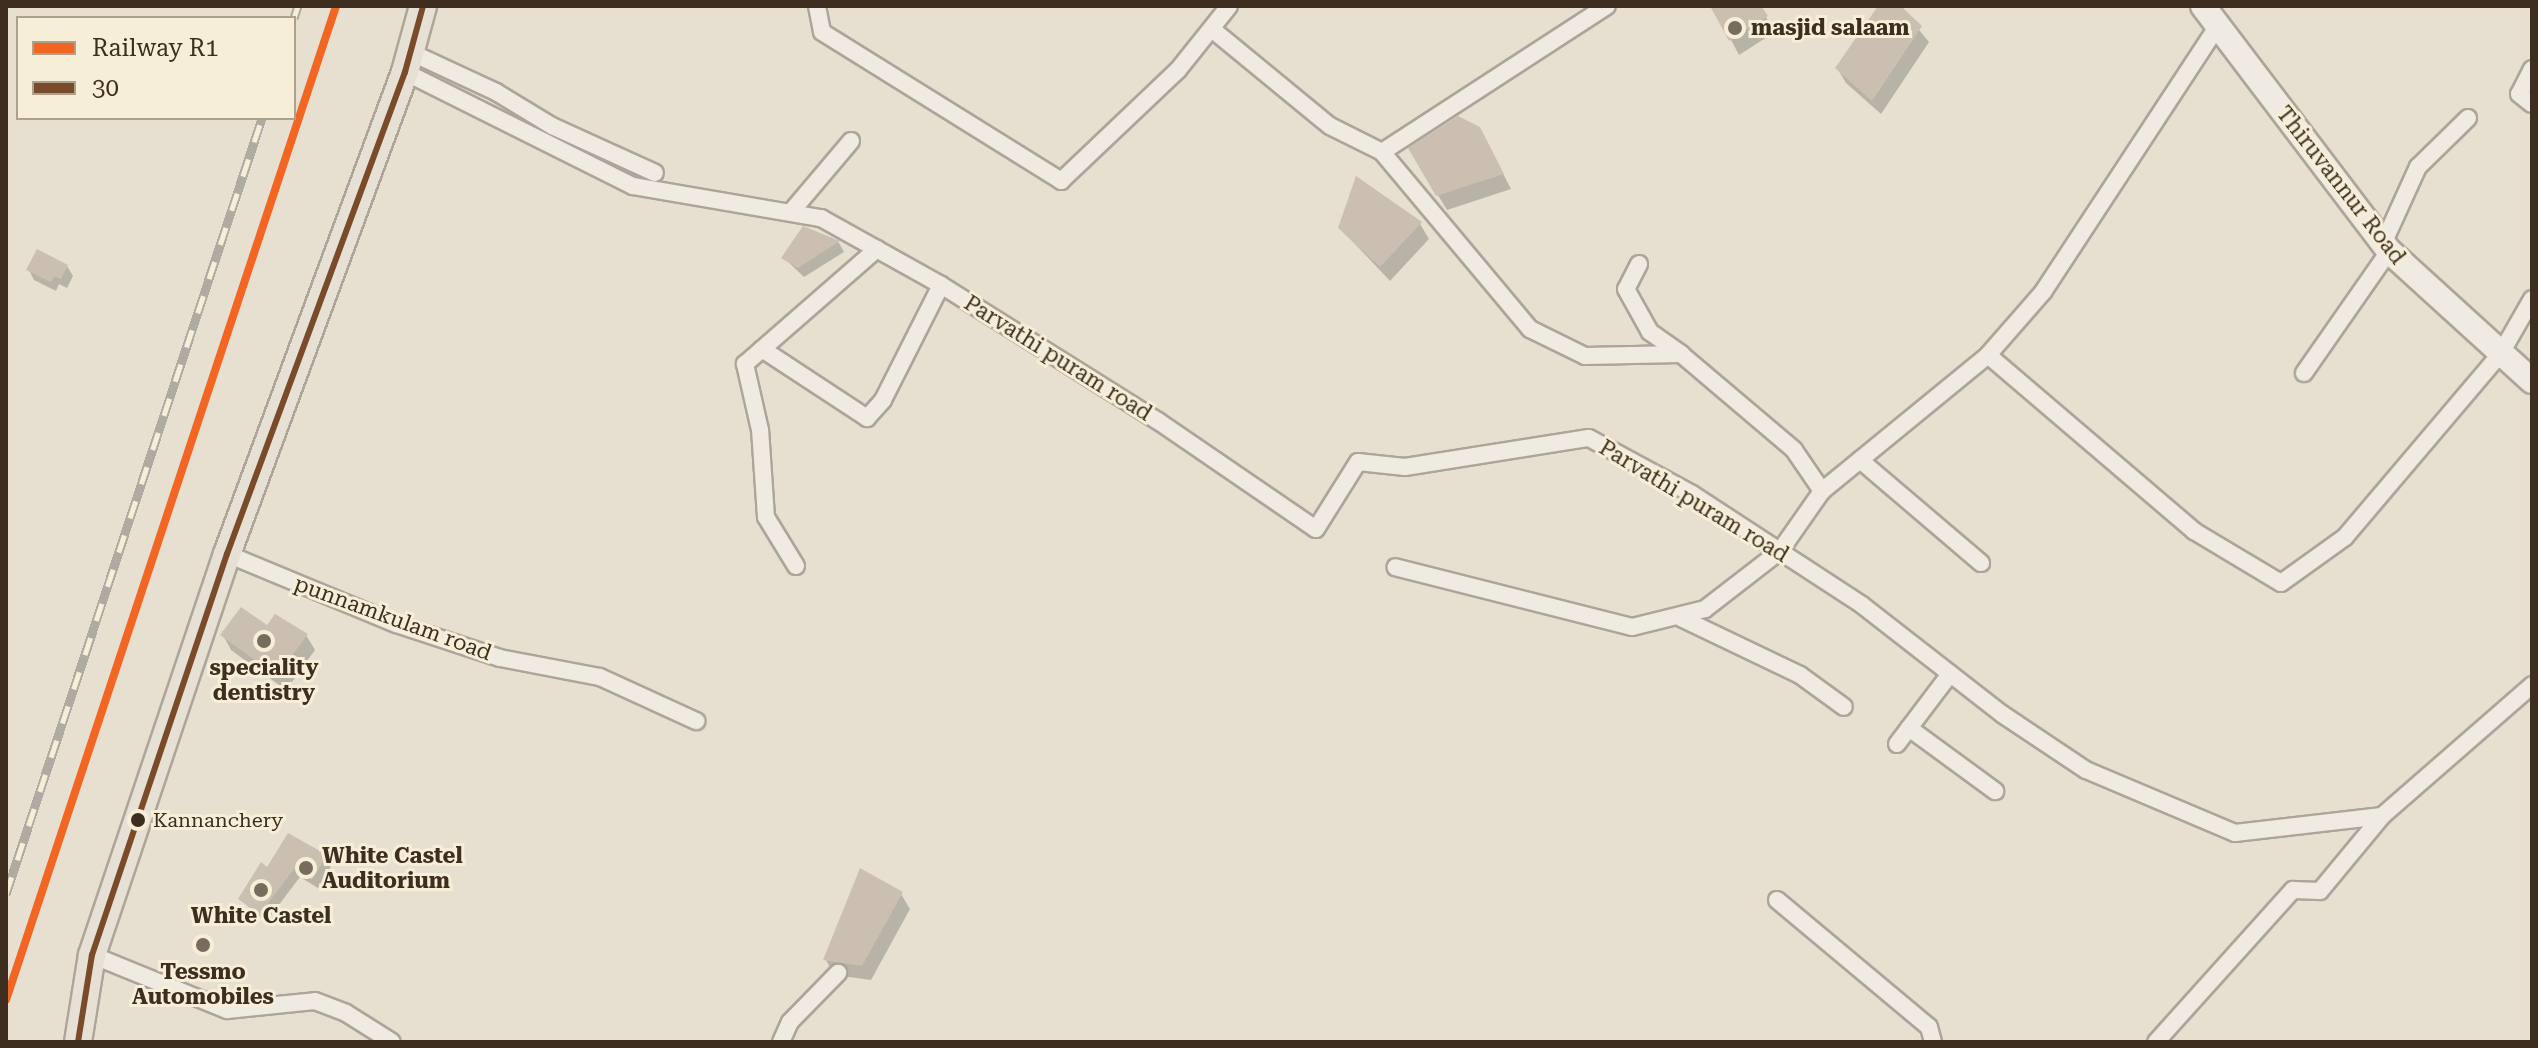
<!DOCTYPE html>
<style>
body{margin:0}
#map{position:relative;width:2538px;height:1048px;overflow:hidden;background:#e7e0d1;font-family:"Roboto Serif",serif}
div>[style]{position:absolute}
.shadow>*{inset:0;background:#0003}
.building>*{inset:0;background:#cbbfb2}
.roads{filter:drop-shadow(2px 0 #ada599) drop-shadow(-2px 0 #ada599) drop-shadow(0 2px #ada599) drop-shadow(0 -2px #ada599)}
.street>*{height:16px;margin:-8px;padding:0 8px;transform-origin:8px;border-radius:8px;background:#efebe3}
.secondary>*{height:24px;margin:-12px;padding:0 12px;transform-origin:12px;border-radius:12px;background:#efebe3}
.primary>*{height:26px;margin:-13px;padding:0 13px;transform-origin:13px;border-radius:13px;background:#e6e1d4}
.rail>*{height:9px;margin-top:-4.5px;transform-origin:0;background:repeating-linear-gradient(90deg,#f7eed8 0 18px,#afaaa2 0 36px);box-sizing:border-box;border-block:2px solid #afaaa2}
.bus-1>*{height:6px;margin:-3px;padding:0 3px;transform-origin:3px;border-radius:3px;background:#7a4b2a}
.rail-1>*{height:8px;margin:-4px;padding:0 4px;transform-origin:4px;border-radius:4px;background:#f26522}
.dots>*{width:22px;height:22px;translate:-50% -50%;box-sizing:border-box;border:4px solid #f7eed8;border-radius:50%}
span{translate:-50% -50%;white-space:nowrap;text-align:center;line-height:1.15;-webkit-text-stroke:6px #f7eed8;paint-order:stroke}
.bus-label{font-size:20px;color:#3d2e20}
.left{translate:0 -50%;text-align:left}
.poi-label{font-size:22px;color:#3d2e20;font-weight:700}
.street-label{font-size:22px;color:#3d2e20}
.frame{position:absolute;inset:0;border:8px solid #3d2e20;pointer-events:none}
.legend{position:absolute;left:16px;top:16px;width:280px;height:104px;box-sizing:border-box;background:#f7eed8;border:2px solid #ada18e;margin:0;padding:10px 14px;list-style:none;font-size:24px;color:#3d2e20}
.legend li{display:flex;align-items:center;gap:16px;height:40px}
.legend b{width:40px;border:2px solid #ada18e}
</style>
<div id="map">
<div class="shadow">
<div style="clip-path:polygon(1713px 6px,1759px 6px,1775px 32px,1739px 55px)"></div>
<div style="clip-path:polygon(1880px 6px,1899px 6px,1929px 42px,1881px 114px,1846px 83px,1837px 68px)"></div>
<div style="clip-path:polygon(1488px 145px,1511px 189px,1447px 210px,1410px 149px)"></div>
<div style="clip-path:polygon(1420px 224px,1429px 239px,1390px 281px,1340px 228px)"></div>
<div style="clip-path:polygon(804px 229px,839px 243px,844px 252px,804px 277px,784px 258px)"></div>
<div style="clip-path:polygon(67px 266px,73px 276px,67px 288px,59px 284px,56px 291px,34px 280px,29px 270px)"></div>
<div style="clip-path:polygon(268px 627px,306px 635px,315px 650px,286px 690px,231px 650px,223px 635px)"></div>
<div style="clip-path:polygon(326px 856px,331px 866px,318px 888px,300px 877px,266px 922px,240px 899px,267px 870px)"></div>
<div style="clip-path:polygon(901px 894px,910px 909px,871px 980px,834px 975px,826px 960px)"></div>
</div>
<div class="building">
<div style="clip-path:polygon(1710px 6px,1761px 6px,1768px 16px,1729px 41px)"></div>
<div style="clip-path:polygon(1878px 6px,1901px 6px,1922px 26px,1872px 101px,1835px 68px)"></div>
<div style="clip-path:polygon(1458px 116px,1480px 127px,1504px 174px,1436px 196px,1408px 148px)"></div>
<div style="clip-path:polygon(1356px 176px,1422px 222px,1380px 267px,1338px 228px)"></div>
<div style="clip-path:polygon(803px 226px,840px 241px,798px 268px,781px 258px)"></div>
<div style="clip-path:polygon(37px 249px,68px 265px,61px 279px,54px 276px,51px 282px,26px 270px)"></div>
<div style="clip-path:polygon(241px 607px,267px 625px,275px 614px,308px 634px,277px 676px,220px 635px)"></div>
<div style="clip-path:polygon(288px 833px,327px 855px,312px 880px,294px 869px,260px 914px,238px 899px,261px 862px,267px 867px)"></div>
<div style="clip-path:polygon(860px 868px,903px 892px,862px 966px,823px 960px)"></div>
</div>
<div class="roads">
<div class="street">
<div style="left:817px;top:6px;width:26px;rotate:79deg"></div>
<div style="left:822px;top:32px;width:282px;rotate:31.9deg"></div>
<div style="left:1061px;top:181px;width:161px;rotate:-43.5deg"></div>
<div style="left:1178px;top:70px;width:82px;rotate:-51.4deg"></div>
<div style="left:1213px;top:30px;width:151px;rotate:39.4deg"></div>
<div style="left:1330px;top:126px;width:58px;rotate:26.6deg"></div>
<div style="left:1382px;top:152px;width:231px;rotate:50.1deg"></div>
<div style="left:1530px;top:329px;width:61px;rotate:26.1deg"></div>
<div style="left:1585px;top:356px;width:96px;rotate:-1.2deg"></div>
<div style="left:1681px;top:354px;width:148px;rotate:40.3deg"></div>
<div style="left:1794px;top:450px;width:50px;rotate:55.7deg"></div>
<div style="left:1822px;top:491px;width:73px;rotate:125deg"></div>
<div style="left:1780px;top:551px;width:95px;rotate:142.3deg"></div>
<div style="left:1705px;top:609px;width:75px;rotate:166.1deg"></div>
<div style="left:1632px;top:627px;width:244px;rotate:-165.8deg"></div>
<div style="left:410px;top:52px;width:95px;rotate:24.9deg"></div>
<div style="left:496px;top:92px;width:66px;rotate:31.3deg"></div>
<div style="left:552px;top:126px;width:113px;rotate:24.5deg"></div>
<div style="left:2532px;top:69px;width:28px;rotate:117deg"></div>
<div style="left:2519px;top:94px;width:16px;rotate:38deg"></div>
<div style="left:405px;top:72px;width:255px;rotate:26.6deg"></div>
<div style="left:633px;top:186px;width:191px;rotate:9.7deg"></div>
<div style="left:821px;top:218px;width:137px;rotate:29.2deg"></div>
<div style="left:941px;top:285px;width:256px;rotate:32.1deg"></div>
<div style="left:1158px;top:421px;width:191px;rotate:34.4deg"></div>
<div style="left:1316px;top:529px;width:79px;rotate:-57.9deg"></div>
<div style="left:1358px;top:462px;width:47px;rotate:6.1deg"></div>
<div style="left:1405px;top:467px;width:186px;rotate:-9deg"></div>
<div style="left:1589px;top:438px;width:117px;rotate:28.5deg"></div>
<div style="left:1692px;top:494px;width:203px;rotate:33.1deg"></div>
<div style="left:1862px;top:605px;width:177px;rotate:37.9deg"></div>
<div style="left:2002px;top:714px;width:101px;rotate:33.7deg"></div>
<div style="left:2086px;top:770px;width:162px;rotate:22.9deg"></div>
<div style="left:2235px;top:833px;width:148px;rotate:-6.6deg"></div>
<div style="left:2382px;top:816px;width:199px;rotate:-41.1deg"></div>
<div style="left:1382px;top:152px;width:268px;rotate:-33deg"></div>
<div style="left:791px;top:212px;width:93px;rotate:-49.8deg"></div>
<div style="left:2383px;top:244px;width:85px;rotate:-65.6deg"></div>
<div style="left:2418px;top:167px;width:70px;rotate:-44.4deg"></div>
<div style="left:1639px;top:264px;width:28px;rotate:117deg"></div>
<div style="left:1626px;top:289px;width:49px;rotate:60.8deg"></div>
<div style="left:1650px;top:332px;width:38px;rotate:35deg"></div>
<div style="left:762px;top:349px;width:126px;rotate:33.3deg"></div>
<div style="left:867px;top:418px;width:24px;rotate:-48deg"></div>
<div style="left:883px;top:400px;width:129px;rotate:-63.2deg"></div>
<div style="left:1988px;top:355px;width:271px;rotate:40.5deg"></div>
<div style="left:2194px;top:531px;width:101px;rotate:30.9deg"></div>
<div style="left:2281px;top:583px;width:79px;rotate:-35.7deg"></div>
<div style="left:2345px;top:537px;width:241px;rotate:-49.7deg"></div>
<div style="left:2501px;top:353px;width:62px;rotate:-60.1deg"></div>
<div style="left:2304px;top:373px;width:149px;rotate:-55.1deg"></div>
<div style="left:1860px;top:460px;width:159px;rotate:40.4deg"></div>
<div style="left:1822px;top:491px;width:215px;rotate:-39.3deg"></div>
<div style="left:1988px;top:355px;width:84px;rotate:-48.9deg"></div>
<div style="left:2043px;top:292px;width:318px;rotate:-56.7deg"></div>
<div style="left:227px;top:554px;width:183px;rotate:22.5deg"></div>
<div style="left:396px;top:624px;width:109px;rotate:18.1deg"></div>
<div style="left:500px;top:658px;width:102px;rotate:10.8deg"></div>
<div style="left:600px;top:677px;width:106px;rotate:24.6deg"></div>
<div style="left:796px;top:566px;width:57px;rotate:-121.5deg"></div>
<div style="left:766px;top:517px;width:87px;rotate:-93.9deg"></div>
<div style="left:760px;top:430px;width:68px;rotate:-102.8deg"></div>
<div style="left:745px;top:364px;width:175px;rotate:-41.1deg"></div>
<div style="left:1681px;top:618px;width:132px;rotate:25.6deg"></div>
<div style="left:1800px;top:675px;width:54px;rotate:36deg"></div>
<div style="left:1909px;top:728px;width:107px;rotate:36.2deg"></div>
<div style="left:1897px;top:744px;width:88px;rotate:-52.9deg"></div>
<div style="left:1777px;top:900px;width:198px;rotate:39.9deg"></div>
<div style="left:1929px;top:1027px;width:16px;rotate:75deg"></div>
<div style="left:92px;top:955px;width:146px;rotate:22.2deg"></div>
<div style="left:227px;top:1010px;width:88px;rotate:-5.8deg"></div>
<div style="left:315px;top:1001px;width:33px;rotate:21deg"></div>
<div style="left:346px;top:1013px;width:54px;rotate:32.2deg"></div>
<div style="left:781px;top:1042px;width:22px;rotate:-66deg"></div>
<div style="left:790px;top:1022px;width:69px;rotate:-45.6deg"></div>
<div style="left:2156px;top:1042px;width:205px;rotate:-48deg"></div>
<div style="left:2293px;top:890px;width:27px;rotate:2deg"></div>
<div style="left:2320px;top:891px;width:97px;rotate:-50.4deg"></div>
</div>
<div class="secondary">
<div style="left:2203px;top:6px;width:308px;rotate:52.8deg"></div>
<div style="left:2389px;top:251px;width:193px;rotate:42.3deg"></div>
</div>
<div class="primary">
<div style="left:78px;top:1042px;width:88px;rotate:-80.9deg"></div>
<div style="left:92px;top:955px;width:423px;rotate:-71.4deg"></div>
<div style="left:227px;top:554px;width:514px;rotate:-69.73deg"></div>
<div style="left:405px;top:72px;width:68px;rotate:-74.7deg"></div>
</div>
</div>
<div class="rail">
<div style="left:294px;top:18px;width:13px;rotate:-72deg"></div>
<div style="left:6px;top:894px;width:817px;rotate:-71.74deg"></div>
</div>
<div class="bus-1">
<div style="left:78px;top:1042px;width:88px;rotate:-80.9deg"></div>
<div style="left:92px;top:955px;width:423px;rotate:-71.4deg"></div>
<div style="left:227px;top:554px;width:514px;rotate:-69.73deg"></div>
<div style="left:405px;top:72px;width:68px;rotate:-74.7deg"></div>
</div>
<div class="rail-1">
<div style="left:6px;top:1000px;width:1047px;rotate:-71.63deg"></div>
</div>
<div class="dots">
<div style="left:1735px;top:28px;background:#786c5e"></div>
<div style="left:264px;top:641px;background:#786c5e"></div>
<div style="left:138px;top:820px;background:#3d2e20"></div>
<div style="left:306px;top:868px;background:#786c5e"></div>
<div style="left:261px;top:890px;background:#786c5e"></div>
<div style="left:203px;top:945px;background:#786c5e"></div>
</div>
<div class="bus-label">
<span class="left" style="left:153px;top:820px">Kannanchery</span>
</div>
<div class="poi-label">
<span class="left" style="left:1751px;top:28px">masjid salaam</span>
<span style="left:264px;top:680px">speciality<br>dentistry</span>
<span class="left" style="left:322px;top:868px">White Castel<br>Auditorium</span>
<span style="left:261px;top:916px">White Castel</span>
<span style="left:203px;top:984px">Tessmo<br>Automobiles</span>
</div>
<div class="street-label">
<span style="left:2341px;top:185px;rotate:52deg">Thiruvannur Road</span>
<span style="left:1058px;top:358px;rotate:32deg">Parvathi puram road</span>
<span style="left:1694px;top:501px;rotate:31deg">Parvathi puram road</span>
<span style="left:393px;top:618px;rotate:20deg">punnamkulam road</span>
</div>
<div class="frame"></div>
<ul class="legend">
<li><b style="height:10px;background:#f26522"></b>Railway R1</li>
<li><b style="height:10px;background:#7a4b2a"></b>30</li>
</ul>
</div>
